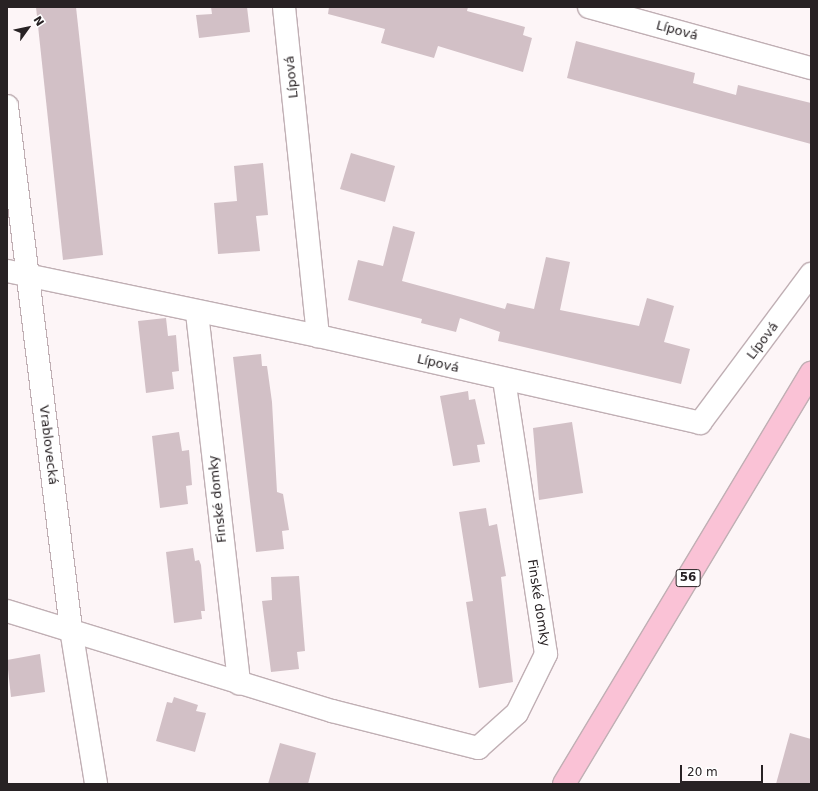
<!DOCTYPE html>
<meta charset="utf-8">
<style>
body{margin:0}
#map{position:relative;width:818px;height:791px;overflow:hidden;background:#fdf5f7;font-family:"DejaVu Sans",sans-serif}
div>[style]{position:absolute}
.building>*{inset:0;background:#d2c0c6}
.roads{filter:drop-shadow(1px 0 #c0afb4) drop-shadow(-1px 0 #c0afb4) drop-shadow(0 1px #c0afb4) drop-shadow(0 -1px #c0afb4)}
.street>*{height:22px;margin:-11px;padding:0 11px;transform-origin:11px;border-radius:11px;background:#fff}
.primary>*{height:22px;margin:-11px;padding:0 11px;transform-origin:11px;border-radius:11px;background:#fac2d6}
span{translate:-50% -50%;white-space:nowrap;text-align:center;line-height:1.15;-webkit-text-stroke:3px #fff;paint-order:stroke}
.shield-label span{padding:1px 3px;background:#fff;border:1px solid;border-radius:3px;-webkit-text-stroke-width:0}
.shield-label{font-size:12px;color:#282224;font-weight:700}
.street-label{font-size:13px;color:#282224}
.frame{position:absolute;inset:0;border:8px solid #282224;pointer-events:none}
.north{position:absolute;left:8px;top:8px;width:40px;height:40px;-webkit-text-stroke:3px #fff;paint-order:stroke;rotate:57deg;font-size:11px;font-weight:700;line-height:16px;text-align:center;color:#282224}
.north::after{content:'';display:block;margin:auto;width:14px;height:18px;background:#282224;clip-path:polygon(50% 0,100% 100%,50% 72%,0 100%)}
.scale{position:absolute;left:680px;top:765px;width:83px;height:18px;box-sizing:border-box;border:2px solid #282224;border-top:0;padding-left:5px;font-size:12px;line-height:14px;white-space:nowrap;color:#282224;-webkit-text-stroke:3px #fff;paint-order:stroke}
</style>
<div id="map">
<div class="building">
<div style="clip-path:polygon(36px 7px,76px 7px,103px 255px,63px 260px)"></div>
<div style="clip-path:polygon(211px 7px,247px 7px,250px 32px,199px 38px,196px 15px,212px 14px)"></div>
<div style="clip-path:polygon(329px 7px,468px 7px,467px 11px,525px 27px,523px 35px,532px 38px,523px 72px,438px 46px,434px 58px,381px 43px,385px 29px,328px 14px)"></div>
<div style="clip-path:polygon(576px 41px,695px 73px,693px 83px,736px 95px,738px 85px,811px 103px,811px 144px,567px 78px)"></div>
<div style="clip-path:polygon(351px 153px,395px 166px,385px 202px,340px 189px)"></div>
<div style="clip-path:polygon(263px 163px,268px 215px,256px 216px,260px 251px,218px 254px,214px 203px,237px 201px,234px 166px)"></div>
<div style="clip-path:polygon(393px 226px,415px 232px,402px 281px,505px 309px,507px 303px,534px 309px,546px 257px,570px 262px,560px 310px,639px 326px,647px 298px,674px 306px,664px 342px,690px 349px,681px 384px,498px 341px,500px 332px,460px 318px,456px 332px,421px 323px,422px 319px,348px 300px,358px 260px,383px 266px)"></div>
<div style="clip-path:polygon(166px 318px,168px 336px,176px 335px,179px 371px,172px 372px,174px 389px,146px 393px,138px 321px)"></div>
<div style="clip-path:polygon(261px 354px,262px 366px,267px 366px,272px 402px,277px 492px,283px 494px,289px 530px,282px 531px,284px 549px,256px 552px,233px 357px)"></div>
<div style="clip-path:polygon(468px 391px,469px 400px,475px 399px,485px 444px,477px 445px,480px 462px,453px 466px,440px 396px)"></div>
<div style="clip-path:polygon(572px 422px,583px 493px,539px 500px,533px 428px)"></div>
<div style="clip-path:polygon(179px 432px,182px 451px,189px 450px,192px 485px,186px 486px,188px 504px,160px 508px,152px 436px)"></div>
<div style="clip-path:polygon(486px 508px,489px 526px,497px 524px,506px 576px,501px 577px,513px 682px,479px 688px,466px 602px,473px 601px,459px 512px)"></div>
<div style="clip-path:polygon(193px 548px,195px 561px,199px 560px,201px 565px,205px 611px,201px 611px,202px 619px,174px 623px,166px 552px)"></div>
<div style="clip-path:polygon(299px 576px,305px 651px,297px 652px,299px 669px,271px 672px,262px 601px,272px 600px,271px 577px)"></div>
<div style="clip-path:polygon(40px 654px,45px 692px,11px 697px,7px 660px)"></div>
<div style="clip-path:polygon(174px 697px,198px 705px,196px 711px,206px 713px,195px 752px,156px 741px,167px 702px,172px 703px)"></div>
<div style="clip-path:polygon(790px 733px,811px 739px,811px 784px,776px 784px)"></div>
<div style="clip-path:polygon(280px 743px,316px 753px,308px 784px,268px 784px)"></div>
</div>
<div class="roads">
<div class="street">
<div style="left:284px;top:7px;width:331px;rotate:84.1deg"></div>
<div style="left:589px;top:7px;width:230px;rotate:15.4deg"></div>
<div style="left:7px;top:106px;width:527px;rotate:83.02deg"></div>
<div style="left:71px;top:629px;width:157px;rotate:80.8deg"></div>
<div style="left:7px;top:271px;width:318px;rotate:11.8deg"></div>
<div style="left:318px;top:336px;width:392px;rotate:12.8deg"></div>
<div style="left:700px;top:423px;width:186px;rotate:-53.3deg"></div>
<div style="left:197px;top:313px;width:373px;rotate:83.5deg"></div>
<div style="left:7px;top:611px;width:340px;rotate:17.1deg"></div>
<div style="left:332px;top:711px;width:151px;rotate:14.2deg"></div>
<div style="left:478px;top:748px;width:52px;rotate:-41.9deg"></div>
<div style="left:517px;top:713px;width:66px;rotate:-63.8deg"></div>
<div style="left:546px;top:654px;width:277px;rotate:-98.7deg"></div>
</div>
<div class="primary">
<div style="left:564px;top:784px;width:480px;rotate:-59deg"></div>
</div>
</div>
<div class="shield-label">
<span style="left:688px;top:578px">56</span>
</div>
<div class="street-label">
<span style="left:677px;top:31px;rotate:15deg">Lípová</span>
<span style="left:292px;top:77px;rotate:-96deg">Lípová</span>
<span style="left:763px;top:341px;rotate:-53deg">Lípová</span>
<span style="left:438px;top:364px;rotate:13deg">Lípová</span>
<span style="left:48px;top:445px;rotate:83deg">Vrablovecká</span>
<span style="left:218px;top:499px;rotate:-96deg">Finské domky</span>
<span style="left:538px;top:603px;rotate:81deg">Finské domky</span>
</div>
<div class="frame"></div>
<div class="north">N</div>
<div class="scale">20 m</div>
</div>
